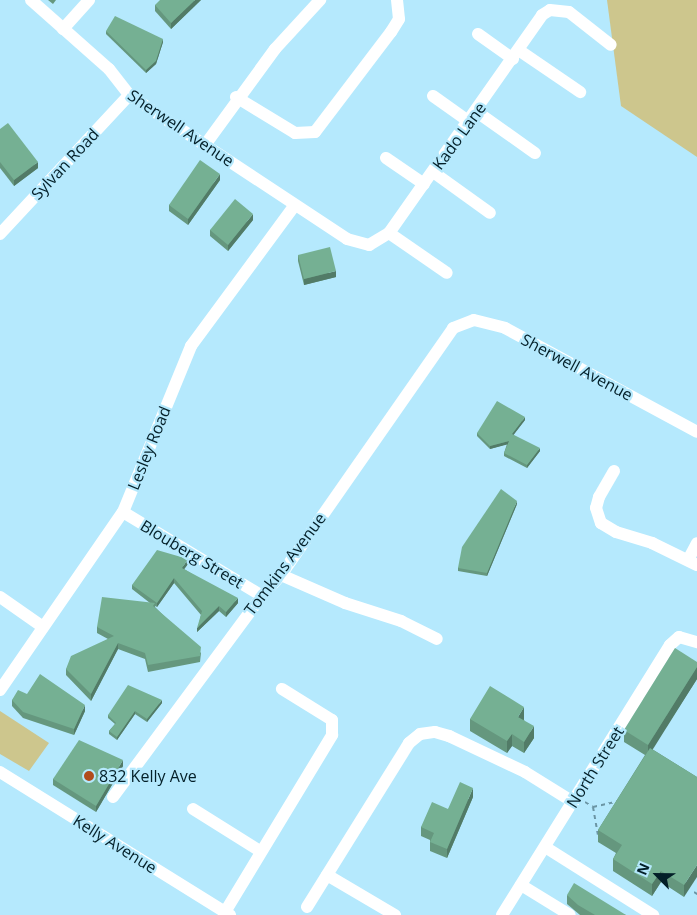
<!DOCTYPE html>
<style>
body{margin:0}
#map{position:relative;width:697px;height:915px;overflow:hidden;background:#b5e9fd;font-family:"Open Sans",sans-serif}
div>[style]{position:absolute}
.green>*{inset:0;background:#cdc68d}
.path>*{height:2px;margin-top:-1px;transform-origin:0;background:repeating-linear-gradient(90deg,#6b95a4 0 4px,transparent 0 8px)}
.minor>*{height:12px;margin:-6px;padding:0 6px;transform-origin:6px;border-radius:6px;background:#fff}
.wall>*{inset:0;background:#65977e}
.shaded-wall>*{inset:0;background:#527b67}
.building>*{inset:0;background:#75b093}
.dots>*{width:14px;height:14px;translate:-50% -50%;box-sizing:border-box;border:2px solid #b5e9fd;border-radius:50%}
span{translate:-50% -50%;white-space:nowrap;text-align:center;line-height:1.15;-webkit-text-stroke:4.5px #b5e9fd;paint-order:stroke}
.street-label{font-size:16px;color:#031f28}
.poi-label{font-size:16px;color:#031f28}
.left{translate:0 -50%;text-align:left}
.north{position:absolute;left:632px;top:850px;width:50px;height:50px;-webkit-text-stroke:4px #b5e9fd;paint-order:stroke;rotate:293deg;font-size:14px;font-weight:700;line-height:20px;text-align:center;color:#031f28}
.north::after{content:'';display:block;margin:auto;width:18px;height:22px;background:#031f28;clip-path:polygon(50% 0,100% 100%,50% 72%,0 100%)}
</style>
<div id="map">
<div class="green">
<div style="clip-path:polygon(607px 0,697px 0,697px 157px,621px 106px)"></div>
<div style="clip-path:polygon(0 711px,49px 743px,29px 771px,0 754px)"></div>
</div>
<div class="path">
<div style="left:585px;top:802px;width:9px;rotate:32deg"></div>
<div style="left:593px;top:807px;width:26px;rotate:-13deg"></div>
<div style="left:593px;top:807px;width:28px;rotate:80deg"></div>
<div style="left:694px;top:892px;width:4px;rotate:34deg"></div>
</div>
<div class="minor">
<div style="left:31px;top:0;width:104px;rotate:41.5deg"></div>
<div style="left:109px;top:69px;width:33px;rotate:52deg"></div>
<div style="left:129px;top:95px;width:261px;rotate:33.4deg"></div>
<div style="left:347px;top:239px;width:23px;rotate:15deg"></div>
<div style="left:369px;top:245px;width:23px;rotate:-31deg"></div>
<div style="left:389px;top:233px;width:266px;rotate:-54.9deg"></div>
<div style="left:542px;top:15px;width:9px;rotate:-32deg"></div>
<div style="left:550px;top:10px;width:19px;rotate:6deg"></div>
<div style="left:569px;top:12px;width:53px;rotate:38.2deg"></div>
<div style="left:63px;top:29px;width:39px;rotate:-48deg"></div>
<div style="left:478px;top:34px;width:43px;rotate:35.5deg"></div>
<div style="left:520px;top:51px;width:73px;rotate:34.3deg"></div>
<div style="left:433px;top:96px;width:43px;rotate:35.5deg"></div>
<div style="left:236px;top:97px;width:69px;rotate:31.4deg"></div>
<div style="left:295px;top:133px;width:20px;rotate:-3deg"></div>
<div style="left:315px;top:132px;width:126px;rotate:-52.8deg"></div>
<div style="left:391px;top:32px;width:15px;rotate:-58deg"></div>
<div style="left:399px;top:19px;width:19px;rotate:-96deg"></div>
<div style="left:477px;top:112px;width:71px;rotate:35.3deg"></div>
<div style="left:205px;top:145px;width:119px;rotate:-53.9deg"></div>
<div style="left:275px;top:49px;width:67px;rotate:-47.4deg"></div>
<div style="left:386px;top:158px;width:46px;rotate:34.4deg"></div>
<div style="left:433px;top:172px;width:70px;rotate:35.7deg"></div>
<div style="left:389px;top:233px;width:70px;rotate:34.6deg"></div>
<div style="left:0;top:234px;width:190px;rotate:-47.1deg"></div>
<div style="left:614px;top:471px;width:30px;rotate:120deg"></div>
<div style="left:599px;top:497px;width:11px;rotate:105deg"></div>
<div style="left:596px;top:508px;width:16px;rotate:72deg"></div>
<div style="left:601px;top:523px;width:17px;rotate:31deg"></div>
<div style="left:616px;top:532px;width:38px;rotate:17deg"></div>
<div style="left:652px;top:543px;width:50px;rotate:26.1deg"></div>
<div style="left:123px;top:512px;width:162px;rotate:31.1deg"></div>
<div style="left:688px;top:560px;width:19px;rotate:-62deg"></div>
<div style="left:281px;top:575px;width:70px;rotate:23.6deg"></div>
<div style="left:345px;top:603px;width:59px;rotate:17.8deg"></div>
<div style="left:401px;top:621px;width:40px;rotate:26.6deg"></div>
<div style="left:0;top:597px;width:52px;rotate:34.9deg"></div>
<div style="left:0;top:690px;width:216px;rotate:-55.4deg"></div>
<div style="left:123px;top:512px;width:179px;rotate:-67.7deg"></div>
<div style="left:191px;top:346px;width:175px;rotate:-53.6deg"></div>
<div style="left:0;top:772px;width:271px;rotate:31.9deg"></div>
<div style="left:113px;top:797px;width:250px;rotate:-53.5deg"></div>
<div style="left:262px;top:596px;width:28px;rotate:-48deg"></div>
<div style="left:281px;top:575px;width:301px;rotate:-55.1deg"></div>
<div style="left:453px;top:328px;width:22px;rotate:-21deg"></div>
<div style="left:474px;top:320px;width:32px;rotate:14deg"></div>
<div style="left:505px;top:328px;width:218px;rotate:28.4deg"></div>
<div style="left:193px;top:809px;width:79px;rotate:32.1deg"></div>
<div style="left:545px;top:847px;width:128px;rotate:32.2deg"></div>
<div style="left:327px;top:875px;width:79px;rotate:30.5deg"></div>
<div style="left:521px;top:885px;width:57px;rotate:31.5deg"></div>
<div style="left:307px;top:907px;width:193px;rotate:-58.1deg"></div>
<div style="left:409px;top:743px;width:14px;rotate:-39deg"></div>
<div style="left:420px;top:734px;width:15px;rotate:-8deg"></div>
<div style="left:435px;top:732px;width:15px;rotate:16deg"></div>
<div style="left:449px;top:736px;width:84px;rotate:25.3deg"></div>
<div style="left:525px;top:772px;width:57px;rotate:32deg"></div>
<div style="left:225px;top:912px;width:207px;rotate:-58.8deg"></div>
<div style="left:332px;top:735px;width:15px;rotate:-90deg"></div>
<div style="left:332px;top:720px;width:59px;rotate:-148.2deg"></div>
<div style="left:502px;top:915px;width:318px;rotate:-58.1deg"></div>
<div style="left:670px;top:645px;width:12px;rotate:-42deg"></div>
<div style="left:679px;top:637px;width:19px;rotate:16deg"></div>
</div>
<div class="wall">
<div style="clip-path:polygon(48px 0,56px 0,53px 4px)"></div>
<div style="clip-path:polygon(201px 0,171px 29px,155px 11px,155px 5px)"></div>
<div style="clip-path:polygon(106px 31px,163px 42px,156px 64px,146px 73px,106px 34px)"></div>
<div style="clip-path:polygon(0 129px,38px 168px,14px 186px,0 168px)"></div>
<div style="clip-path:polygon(220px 180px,188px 225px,169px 211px,169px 205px)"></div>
<div style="clip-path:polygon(253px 220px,228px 251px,210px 236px,210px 230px)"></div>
<div style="clip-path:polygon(298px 255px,336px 277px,304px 285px,298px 261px)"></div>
<div style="clip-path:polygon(525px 420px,513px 435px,540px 451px,527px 468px,504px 456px,504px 453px,507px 444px,490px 449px,477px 436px,477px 433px)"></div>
<div style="clip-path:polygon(517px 504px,487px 576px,458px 571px,458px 568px)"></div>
<div style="clip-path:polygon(188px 564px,184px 569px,238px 603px,226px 617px,219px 611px,197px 632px,201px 615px,174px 583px,157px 607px,155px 606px,155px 607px,201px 653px,200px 662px,148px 672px,145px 659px,118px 649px,91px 701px,66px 675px,66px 669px,108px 639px,97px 633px,97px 627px,150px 603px,132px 589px,132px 585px)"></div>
<div style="clip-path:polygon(697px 662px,697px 679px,652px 749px,697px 777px,684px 897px,661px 882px,652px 896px,613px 871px,613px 859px,616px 853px,598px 842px,598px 830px,645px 755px,624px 742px,624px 730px)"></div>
<div style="clip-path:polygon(27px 694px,85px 711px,74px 735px,23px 718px,12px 706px,12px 700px)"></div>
<div style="clip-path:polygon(162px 703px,147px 722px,135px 714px,117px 740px,109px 734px,109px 731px,115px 724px,108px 718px,108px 715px)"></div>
<div style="clip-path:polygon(470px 719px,524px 719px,524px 720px,534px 738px,524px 753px,512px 746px,507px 753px,470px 731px)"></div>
<div style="clip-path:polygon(123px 766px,96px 812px,53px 785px,53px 779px)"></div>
<div style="clip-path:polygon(473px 797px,447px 858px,430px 851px,430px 840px,421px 836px,421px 827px,448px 809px)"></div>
<div style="clip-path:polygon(567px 895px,626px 915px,580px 915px,567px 904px)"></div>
</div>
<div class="shaded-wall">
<div style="clip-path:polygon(195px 0,201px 0,171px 29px,171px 23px)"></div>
<div style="clip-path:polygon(163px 39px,163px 42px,156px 64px,146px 73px,146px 70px)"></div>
<div style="clip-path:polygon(38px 162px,38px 168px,14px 186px,14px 180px)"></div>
<div style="clip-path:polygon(220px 174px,220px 180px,188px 225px,188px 219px)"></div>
<div style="clip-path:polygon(253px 214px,253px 220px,228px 251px,228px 245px)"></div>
<div style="clip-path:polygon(336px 271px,336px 277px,304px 285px,304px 279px)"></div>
<div style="clip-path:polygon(525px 417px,525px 420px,512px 437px,512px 434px)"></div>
<div style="clip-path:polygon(509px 441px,509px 444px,490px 449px,490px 446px)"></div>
<div style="clip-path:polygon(540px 448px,540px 451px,527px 468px,527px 465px)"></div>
<div style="clip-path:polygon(517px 501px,517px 504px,487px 576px,487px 573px)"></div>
<div style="clip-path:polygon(188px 559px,188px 564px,182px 572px,182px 568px)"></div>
<div style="clip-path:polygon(174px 578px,174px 583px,157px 607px,157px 603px)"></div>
<div style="clip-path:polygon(238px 598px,238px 603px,226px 617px,226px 612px)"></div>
<div style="clip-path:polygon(219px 606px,219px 611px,197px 632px,197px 628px)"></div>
<div style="clip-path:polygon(118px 643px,118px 649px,91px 701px,91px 694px)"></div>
<div style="clip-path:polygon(697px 667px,697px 679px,648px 757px,648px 745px)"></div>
<div style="clip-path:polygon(162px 700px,162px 703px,147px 722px,147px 719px)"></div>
<div style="clip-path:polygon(85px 705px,85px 711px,74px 735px,74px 729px)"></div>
<div style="clip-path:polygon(524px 707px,524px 719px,518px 728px,518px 717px)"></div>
<div style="clip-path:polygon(135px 711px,135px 714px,117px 740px,117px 737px)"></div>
<div style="clip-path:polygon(534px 726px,534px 738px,524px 753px,524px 742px)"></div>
<div style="clip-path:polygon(512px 734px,512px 746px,507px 753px,507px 741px)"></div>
<div style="clip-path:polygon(123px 760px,123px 766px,96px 812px,96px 806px)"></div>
<div style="clip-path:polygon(473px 788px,473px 797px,447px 858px,447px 849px)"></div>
<div style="clip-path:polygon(697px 865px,697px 877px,684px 897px,684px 885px)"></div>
<div style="clip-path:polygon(661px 871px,661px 882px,652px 896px,652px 884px)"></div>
</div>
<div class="building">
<div style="clip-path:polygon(160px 0,195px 0,171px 23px,155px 5px)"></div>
<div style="clip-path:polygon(115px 16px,163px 39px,156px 61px,146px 70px,106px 31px)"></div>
<div style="clip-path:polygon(8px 123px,38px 162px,14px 180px,0 162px,0 129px)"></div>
<div style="clip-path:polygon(200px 160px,220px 174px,188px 219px,169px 205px)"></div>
<div style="clip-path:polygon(235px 199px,253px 214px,228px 245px,210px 230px)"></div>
<div style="clip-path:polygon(330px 247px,336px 271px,304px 279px,298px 255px)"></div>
<div style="clip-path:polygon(497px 401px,525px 417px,512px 434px,540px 448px,527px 465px,504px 453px,509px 441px,490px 446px,477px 433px)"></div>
<div style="clip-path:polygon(501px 489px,517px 501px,487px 573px,458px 568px,462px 547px)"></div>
<div style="clip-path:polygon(157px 550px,188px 559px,182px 568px,238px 598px,226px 612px,219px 606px,197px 628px,202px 611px,174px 578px,157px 603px,132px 585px)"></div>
<div style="clip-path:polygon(102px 597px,155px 603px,153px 606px,201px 647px,200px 656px,148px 665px,145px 653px,118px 643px,91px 694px,66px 669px,71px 656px,114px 636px,97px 627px)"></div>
<div style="clip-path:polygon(675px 648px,697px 662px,697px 667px,648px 745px,624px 730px)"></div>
<div style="clip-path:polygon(40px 674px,85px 705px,74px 729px,23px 712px,12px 700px,18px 690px,27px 694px)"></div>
<div style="clip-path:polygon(128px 685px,162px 700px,147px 719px,135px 711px,117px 737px,109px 731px,116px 723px,108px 715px)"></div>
<div style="clip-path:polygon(490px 686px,524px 707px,518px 717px,534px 726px,524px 742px,512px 734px,507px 741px,470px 719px)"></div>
<div style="clip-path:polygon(79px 740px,123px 760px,96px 806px,53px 779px)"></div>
<div style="clip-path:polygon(650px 748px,697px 777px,697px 865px,684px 885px,661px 871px,652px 884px,613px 859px,622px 845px,598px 830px)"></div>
<div style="clip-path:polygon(460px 782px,473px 788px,447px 849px,430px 842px,434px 833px,421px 827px,432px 802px,448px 809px)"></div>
<div style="clip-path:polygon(574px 883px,626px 915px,595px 915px,578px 905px,567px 895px)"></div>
</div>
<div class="dots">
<div style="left:89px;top:776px;background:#b14c1d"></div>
</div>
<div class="street-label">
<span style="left:181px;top:128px;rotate:34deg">Sherwell Avenue</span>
<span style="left:459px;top:136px;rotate:-54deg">Kado Lane</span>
<span style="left:65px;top:164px;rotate:-47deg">Sylvan Road</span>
<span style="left:577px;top:367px;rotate:28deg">Sherwell Avenue</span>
<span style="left:149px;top:448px;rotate:-68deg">Lesley Road</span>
<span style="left:192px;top:554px;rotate:31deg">Blouberg Street</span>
<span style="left:285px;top:564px;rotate:-53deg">Tomkins Avenue</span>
<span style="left:595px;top:767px;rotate:-58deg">North Street</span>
<span style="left:115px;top:844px;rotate:32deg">Kelly Avenue</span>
</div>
<div class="poi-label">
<span class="left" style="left:99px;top:776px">832 Kelly Ave</span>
</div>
<div class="north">N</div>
</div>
